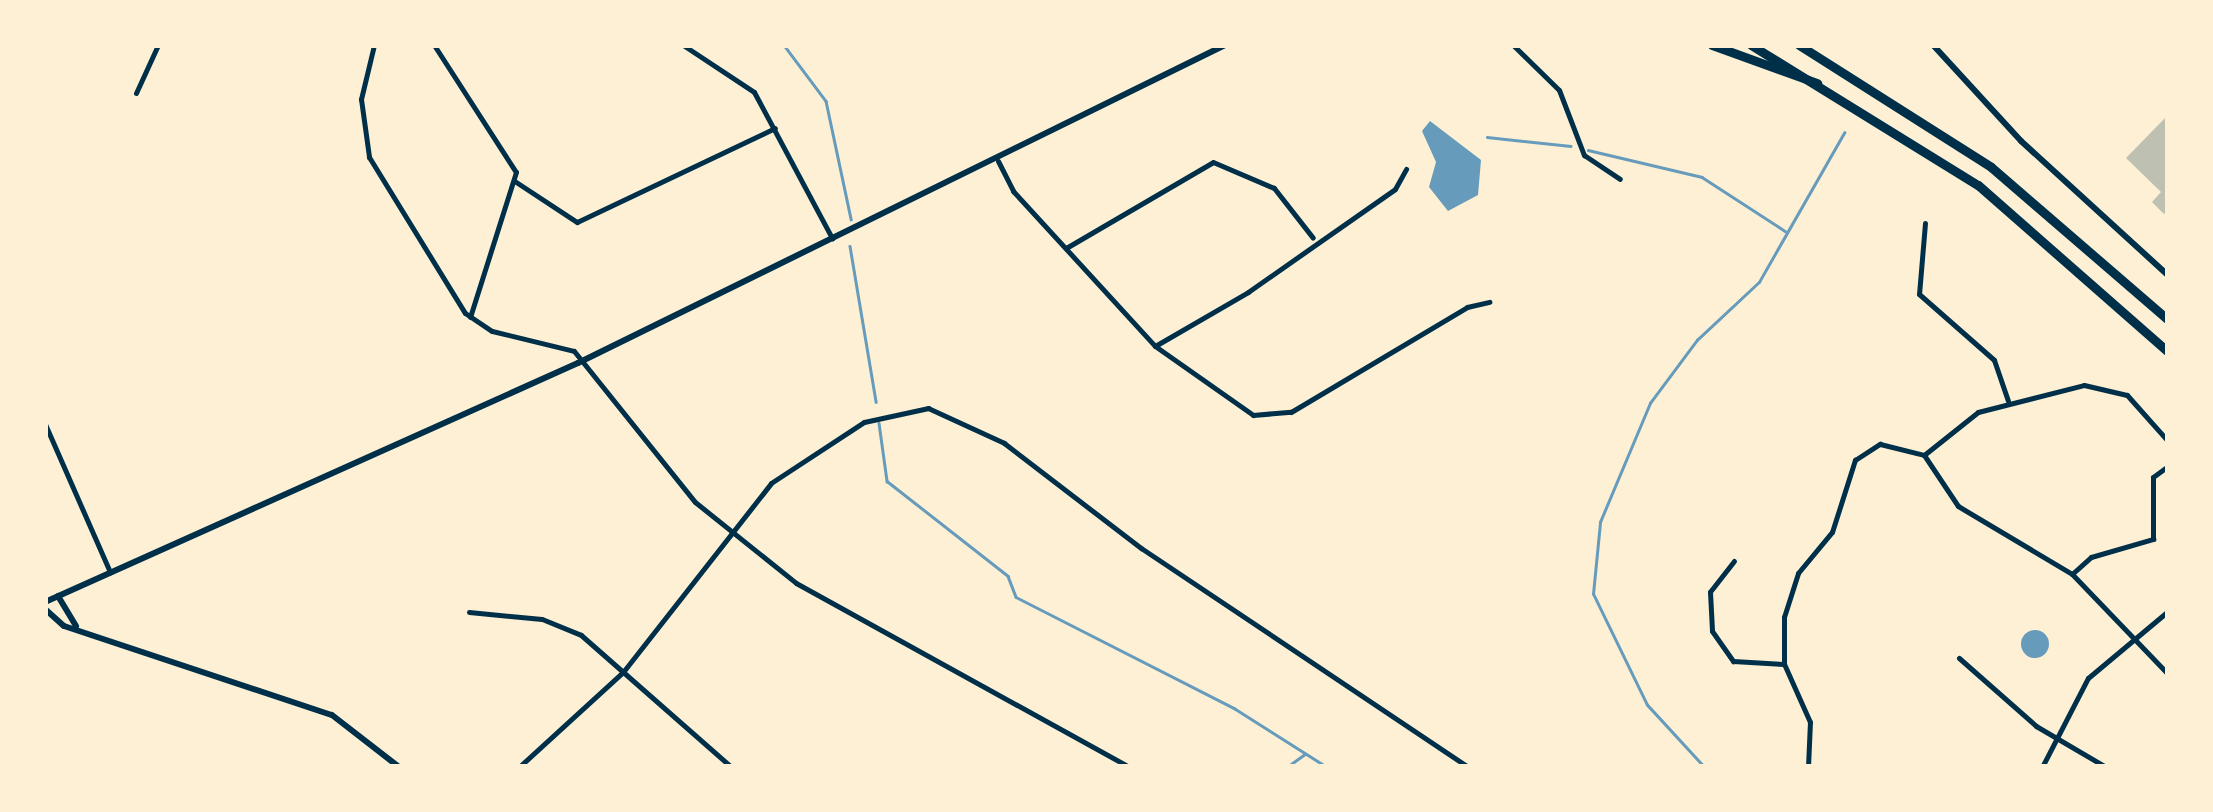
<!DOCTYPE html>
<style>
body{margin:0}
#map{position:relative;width:2213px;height:812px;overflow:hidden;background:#fdf0d5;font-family:"Sofia Sans Condensed",sans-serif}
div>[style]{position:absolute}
.water>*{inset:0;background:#669bbc}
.round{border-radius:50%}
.stream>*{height:2.5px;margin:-1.25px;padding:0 1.25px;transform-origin:1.25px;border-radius:1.25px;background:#669bbc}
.building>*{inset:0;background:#bec0b2}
.minor>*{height:5px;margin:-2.5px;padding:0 2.5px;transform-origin:2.5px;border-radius:2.5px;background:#003049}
.tertiary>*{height:6px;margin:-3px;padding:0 3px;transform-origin:3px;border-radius:3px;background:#003049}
.motorway>*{height:9px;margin:-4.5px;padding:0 4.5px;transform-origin:4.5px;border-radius:4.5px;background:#003049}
span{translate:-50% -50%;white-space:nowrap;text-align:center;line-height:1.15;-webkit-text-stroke:8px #fdf0d5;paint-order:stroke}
.frame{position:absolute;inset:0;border:48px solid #fdf0d5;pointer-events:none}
</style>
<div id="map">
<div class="water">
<div style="clip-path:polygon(1430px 121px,1481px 160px,1478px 195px,1448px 211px,1429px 187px,1436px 162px,1422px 131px)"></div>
<div class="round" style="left:2021px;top:630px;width:28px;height:28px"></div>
</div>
<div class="stream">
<div style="left:784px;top:45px;width:70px;rotate:53.1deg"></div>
<div style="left:826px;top:101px;width:121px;rotate:78deg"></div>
<div style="left:1487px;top:137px;width:84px;rotate:6.1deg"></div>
<div style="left:1588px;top:150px;width:117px;rotate:13.3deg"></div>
<div style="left:1702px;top:177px;width:99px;rotate:33deg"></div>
<div style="left:850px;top:246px;width:158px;rotate:80.5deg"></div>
<div style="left:879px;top:423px;width:59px;rotate:82.1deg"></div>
<div style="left:887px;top:481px;width:154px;rotate:38.1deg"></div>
<div style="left:1008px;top:576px;width:22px;rotate:69deg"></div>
<div style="left:1016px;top:597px;width:245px;rotate:27deg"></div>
<div style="left:1234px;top:708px;width:110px;rotate:32.4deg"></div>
<div style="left:1287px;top:767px;width:22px;rotate:-36deg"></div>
<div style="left:1704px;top:767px;width:84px;rotate:-132.6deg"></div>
<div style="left:1647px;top:705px;width:123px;rotate:-115.9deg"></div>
<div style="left:1593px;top:594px;width:72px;rotate:-84.4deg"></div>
<div style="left:1600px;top:522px;width:129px;rotate:-67.2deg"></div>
<div style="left:1650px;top:403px;width:79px;rotate:-53.3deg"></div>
<div style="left:1697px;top:340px;width:85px;rotate:-43.1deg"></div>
<div style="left:1759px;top:282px;width:172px;rotate:-60.3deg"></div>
</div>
<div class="building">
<div style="clip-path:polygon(2168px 115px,2168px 210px,2164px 214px,2152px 202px,2161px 192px,2126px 158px)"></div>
</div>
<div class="minor">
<div style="left:374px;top:45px;width:56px;rotate:103.5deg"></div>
<div style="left:361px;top:99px;width:59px;rotate:82.1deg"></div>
<div style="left:369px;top:157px;width:183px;rotate:58.4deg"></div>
<div style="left:465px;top:313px;width:32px;rotate:34deg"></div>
<div style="left:492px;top:331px;width:84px;rotate:13.7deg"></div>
<div style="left:574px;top:351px;width:193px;rotate:51.3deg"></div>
<div style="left:695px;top:502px;width:129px;rotate:38.7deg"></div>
<div style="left:796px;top:583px;width:381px;rotate:28.9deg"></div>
<div style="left:434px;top:45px;width:151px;rotate:57.2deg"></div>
<div style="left:516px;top:172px;width:152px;rotate:107.6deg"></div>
<div style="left:683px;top:45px;width:85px;rotate:33.5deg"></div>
<div style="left:754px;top:92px;width:166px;rotate:61.9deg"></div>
<div style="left:1513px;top:45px;width:64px;rotate:44.4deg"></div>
<div style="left:1559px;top:90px;width:70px;rotate:69deg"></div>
<div style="left:1584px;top:155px;width:43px;rotate:33.7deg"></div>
<div style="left:136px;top:93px;width:53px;rotate:-65.4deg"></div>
<div style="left:998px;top:161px;width:34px;rotate:63deg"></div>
<div style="left:1013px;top:191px;width:210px;rotate:47.5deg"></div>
<div style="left:1155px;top:346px;width:120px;rotate:35.1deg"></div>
<div style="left:1253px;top:415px;width:38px;rotate:-5deg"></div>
<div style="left:1291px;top:412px;width:205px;rotate:-30.8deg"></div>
<div style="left:1467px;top:307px;width:23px;rotate:-13deg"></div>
<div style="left:516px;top:182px;width:73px;rotate:33.3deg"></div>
<div style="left:577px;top:222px;width:219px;rotate:-25.4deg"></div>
<div style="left:1925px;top:223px;width:71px;rotate:94.8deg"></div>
<div style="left:1919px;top:294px;width:100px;rotate:41.3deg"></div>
<div style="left:1994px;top:360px;width:43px;rotate:71.1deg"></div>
<div style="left:1066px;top:248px;width:170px;rotate:-30.3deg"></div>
<div style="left:1213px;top:162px;width:66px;rotate:23.1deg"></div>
<div style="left:1274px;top:188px;width:63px;rotate:52deg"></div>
<div style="left:1155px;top:346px;width:108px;rotate:-30.1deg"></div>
<div style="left:1248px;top:292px;width:179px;rotate:-35deg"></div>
<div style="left:1395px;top:189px;width:23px;rotate:-61deg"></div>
<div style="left:45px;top:424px;width:162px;rotate:66.3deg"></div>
<div style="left:1924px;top:455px;width:69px;rotate:-38.5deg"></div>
<div style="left:1978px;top:412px;width:109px;rotate:-14.3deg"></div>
<div style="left:2084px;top:385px;width:44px;rotate:13.1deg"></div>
<div style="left:2127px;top:395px;width:62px;rotate:48.3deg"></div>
<div style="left:1734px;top:561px;width:39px;rotate:128deg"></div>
<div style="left:1710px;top:592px;width:39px;rotate:87deg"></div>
<div style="left:1712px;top:631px;width:37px;rotate:55deg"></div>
<div style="left:1733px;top:661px;width:51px;rotate:3.4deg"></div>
<div style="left:2072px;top:574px;width:25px;rotate:-42deg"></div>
<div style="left:2091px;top:557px;width:65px;rotate:-16.2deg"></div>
<div style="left:2153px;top:539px;width:62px;rotate:-90deg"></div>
<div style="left:2153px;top:477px;width:19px;rotate:-36deg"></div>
<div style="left:469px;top:612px;width:73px;rotate:5.5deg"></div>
<div style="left:542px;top:619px;width:42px;rotate:22.3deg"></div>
<div style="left:581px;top:635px;width:200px;rotate:41.3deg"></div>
<div style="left:1959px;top:658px;width:103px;rotate:41.4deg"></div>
<div style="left:2036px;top:726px;width:81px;rotate:30.4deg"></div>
<div style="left:519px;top:767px;width:141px;rotate:-42.4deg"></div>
<div style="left:623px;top:672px;width:240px;rotate:-51.9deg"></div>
<div style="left:771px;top:483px;width:111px;rotate:-33.3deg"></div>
<div style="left:864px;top:422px;width:66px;rotate:-12.3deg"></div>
<div style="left:928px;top:408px;width:84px;rotate:24.7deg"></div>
<div style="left:1004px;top:443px;width:173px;rotate:37.5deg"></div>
<div style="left:1141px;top:548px;width:394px;rotate:33.8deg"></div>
<div style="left:1808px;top:767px;width:45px;rotate:-87.5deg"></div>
<div style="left:1810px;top:722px;width:64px;rotate:-114.1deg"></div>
<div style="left:1784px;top:664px;width:47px;rotate:-90deg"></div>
<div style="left:1784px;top:617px;width:46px;rotate:-72.3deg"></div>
<div style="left:1798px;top:573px;width:53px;rotate:-50.3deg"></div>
<div style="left:1832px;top:532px;width:76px;rotate:-72.3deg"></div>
<div style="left:1855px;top:460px;width:30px;rotate:-33deg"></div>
<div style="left:1880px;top:444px;width:45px;rotate:14deg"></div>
<div style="left:1924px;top:455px;width:61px;rotate:56.3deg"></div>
<div style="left:1958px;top:506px;width:133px;rotate:30.8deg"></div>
<div style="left:2072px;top:574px;width:139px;rotate:46.2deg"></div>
<div style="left:2042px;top:767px;width:100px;rotate:-62.7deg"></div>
<div style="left:2088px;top:678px;width:104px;rotate:-39.9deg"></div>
</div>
<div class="tertiary">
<div style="left:1933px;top:45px;width:130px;rotate:47.5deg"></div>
<div style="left:2021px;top:141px;width:199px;rotate:42.4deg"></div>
<div style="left:58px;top:596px;width:35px;rotate:59deg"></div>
<div style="left:45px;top:602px;width:584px;rotate:-24.15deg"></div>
<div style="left:578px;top:363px;width:721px;rotate:-26.17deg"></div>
<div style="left:45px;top:609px;width:25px;rotate:42deg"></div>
<div style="left:64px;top:626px;width:282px;rotate:18.4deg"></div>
<div style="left:332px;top:715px;width:85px;rotate:37.8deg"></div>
</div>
<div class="motorway">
<div style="left:1712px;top:45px;width:112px;rotate:19.9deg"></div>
<div style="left:1751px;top:45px;width:267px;rotate:31.7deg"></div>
<div style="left:1978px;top:185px;width:253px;rotate:41.3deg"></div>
<div style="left:1799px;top:45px;width:227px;rotate:32.4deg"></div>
<div style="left:1991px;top:167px;width:234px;rotate:40.8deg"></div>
</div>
<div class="frame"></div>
</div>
